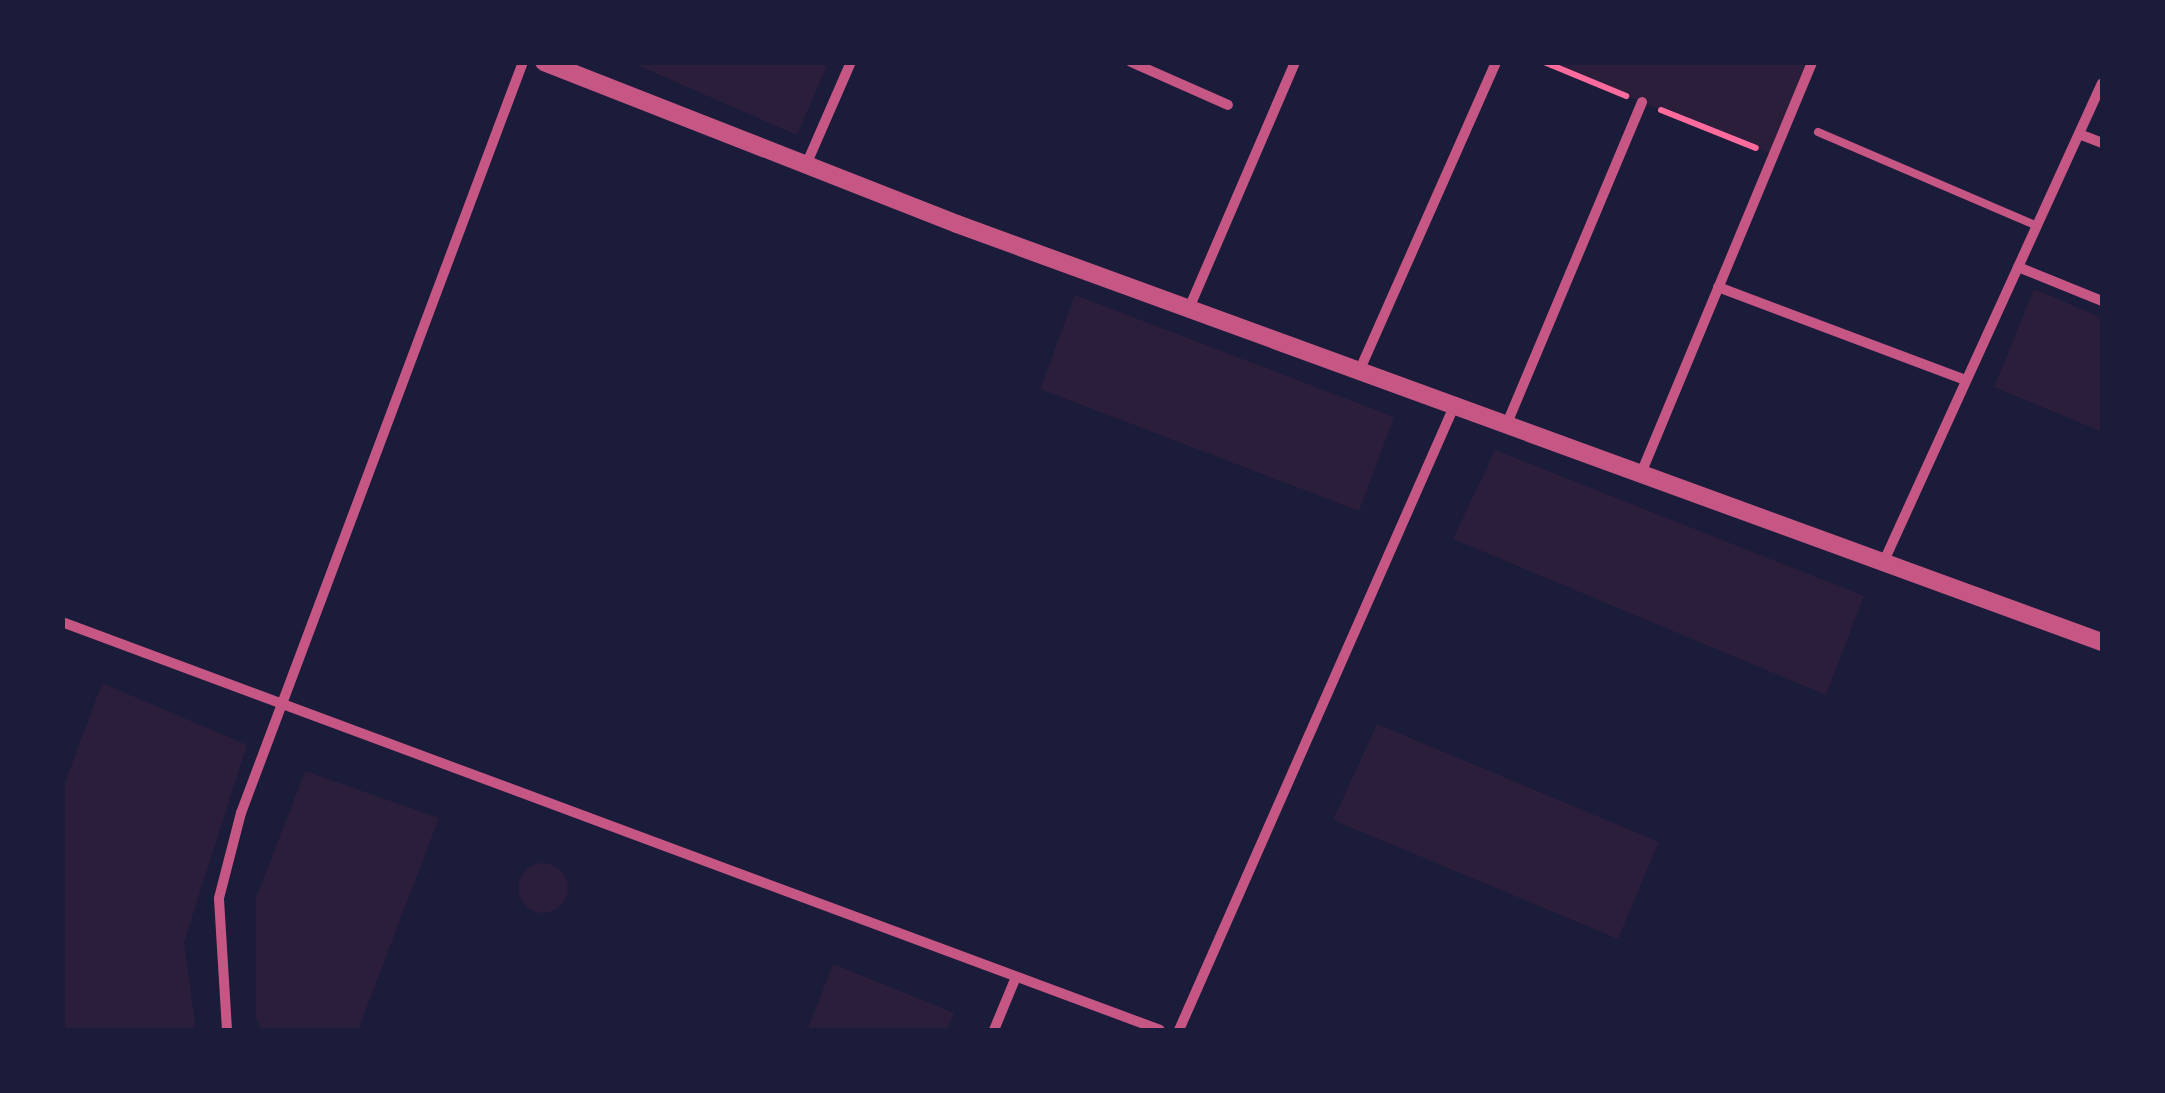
<!DOCTYPE html>
<style>
body{margin:0}
#map{position:relative;width:2165px;height:1093px;overflow:hidden;background:#1b1b3a;font-family:Raleway,sans-serif}
div>[style]{position:absolute}
.green>*{inset:0;background:#2a1e3b}
.round{border-radius:50%}
.path>*{height:6px;margin:-3px;padding:0 3px;transform-origin:3px;border-radius:3px;background:#ff6b9d}
.service>*{height:8px;margin:-4px;padding:0 4px;transform-origin:4px;border-radius:4px;background:#c65784}
.minor>*{height:10px;margin:-5px;padding:0 5px;transform-origin:5px;border-radius:5px;background:#c65784}
.tertiary>*{height:18px;margin:-9px;padding:0 9px;transform-origin:9px;border-radius:9px;background:#c65784}
span{translate:-50% -50%;white-space:nowrap;text-align:center;line-height:1.15;-webkit-text-stroke:9px #1b1b3a;paint-order:stroke}
.frame{position:absolute;inset:0;border:65px solid #1b1b3a;pointer-events:none}
</style>
<div id="map">
<div class="green">
<div style="clip-path:polygon(632px 63px,828px 62px,828px 63px,797px 135px)"></div>
<div style="clip-path:polygon(1544px 63px,1812px 63px,1774px 155px)"></div>
<div style="clip-path:polygon(2034px 289px,2102px 318px,2102px 432px,1994px 387px)"></div>
<div style="clip-path:polygon(1075px 295px,1394px 417px,1359px 511px,1040px 389px)"></div>
<div style="clip-path:polygon(1495px 450px,1864px 596px,1826px 695px,1453px 539px)"></div>
<div style="clip-path:polygon(102px 683px,247px 745px,184px 942px,196px 1030px,63px 1030px,63px 788px)"></div>
<div style="clip-path:polygon(1377px 724px,1659px 842px,1618px 939px,1333px 820px)"></div>
<div style="clip-path:polygon(305px 771px,439px 818px,358px 1030px,261px 1030px,256px 1017px,256px 898px)"></div>
<div class="round" style="left:518px;top:863px;width:50px;height:50px"></div>
<div style="clip-path:polygon(833px 964px,954px 1013px,947px 1030px,807px 1030px)"></div>
</div>
<div class="path">
<div style="left:1544px;top:62px;width:89px;rotate:22.5deg"></div>
<div style="left:1661px;top:110px;width:102px;rotate:21.8deg"></div>
</div>
<div class="service">
<div style="left:1818px;top:132px;width:238px;rotate:23.2deg"></div>
</div>
<div class="minor">
<div style="left:1131px;top:62px;width:106px;rotate:23.9deg"></div>
<div style="left:2079px;top:134px;width:25px;rotate:21deg"></div>
<div style="left:806px;top:165px;width:112px;rotate:-66.4deg"></div>
<div style="left:2018px;top:267px;width:91px;rotate:22deg"></div>
<div style="left:1718px;top:287px;width:265px;rotate:20.6deg"></div>
<div style="left:1190px;top:306px;width:266px;rotate:-66.7deg"></div>
<div style="left:1361px;top:367px;width:334px;rotate:-66.1deg"></div>
<div style="left:1508px;top:421px;width:346px;rotate:-67.2deg"></div>
<div style="left:1642px;top:471px;width:443px;rotate:-67.4deg"></div>
<div style="left:1884px;top:561px;width:525px;rotate:-65.48deg"></div>
<div style="left:62px;top:622px;width:1171px;rotate:20.38deg"></div>
<div style="left:227px;top:1030px;width:132px;rotate:-93.5deg"></div>
<div style="left:219px;top:898px;width:88px;rotate:-75.5deg"></div>
<div style="left:241px;top:813px;width:802px;rotate:-69.42deg"></div>
<div style="left:994px;top:1030px;width:57px;rotate:-67.5deg"></div>
<div style="left:1179px;top:1030px;width:686px;rotate:-66.2deg"></div>
</div>
<div class="tertiary">
<div style="left:544px;top:62px;width:444px;rotate:21.4deg"></div>
<div style="left:957px;top:224px;width:1219px;rotate:20.06deg"></div>
</div>
<div class="frame"></div>
</div>
